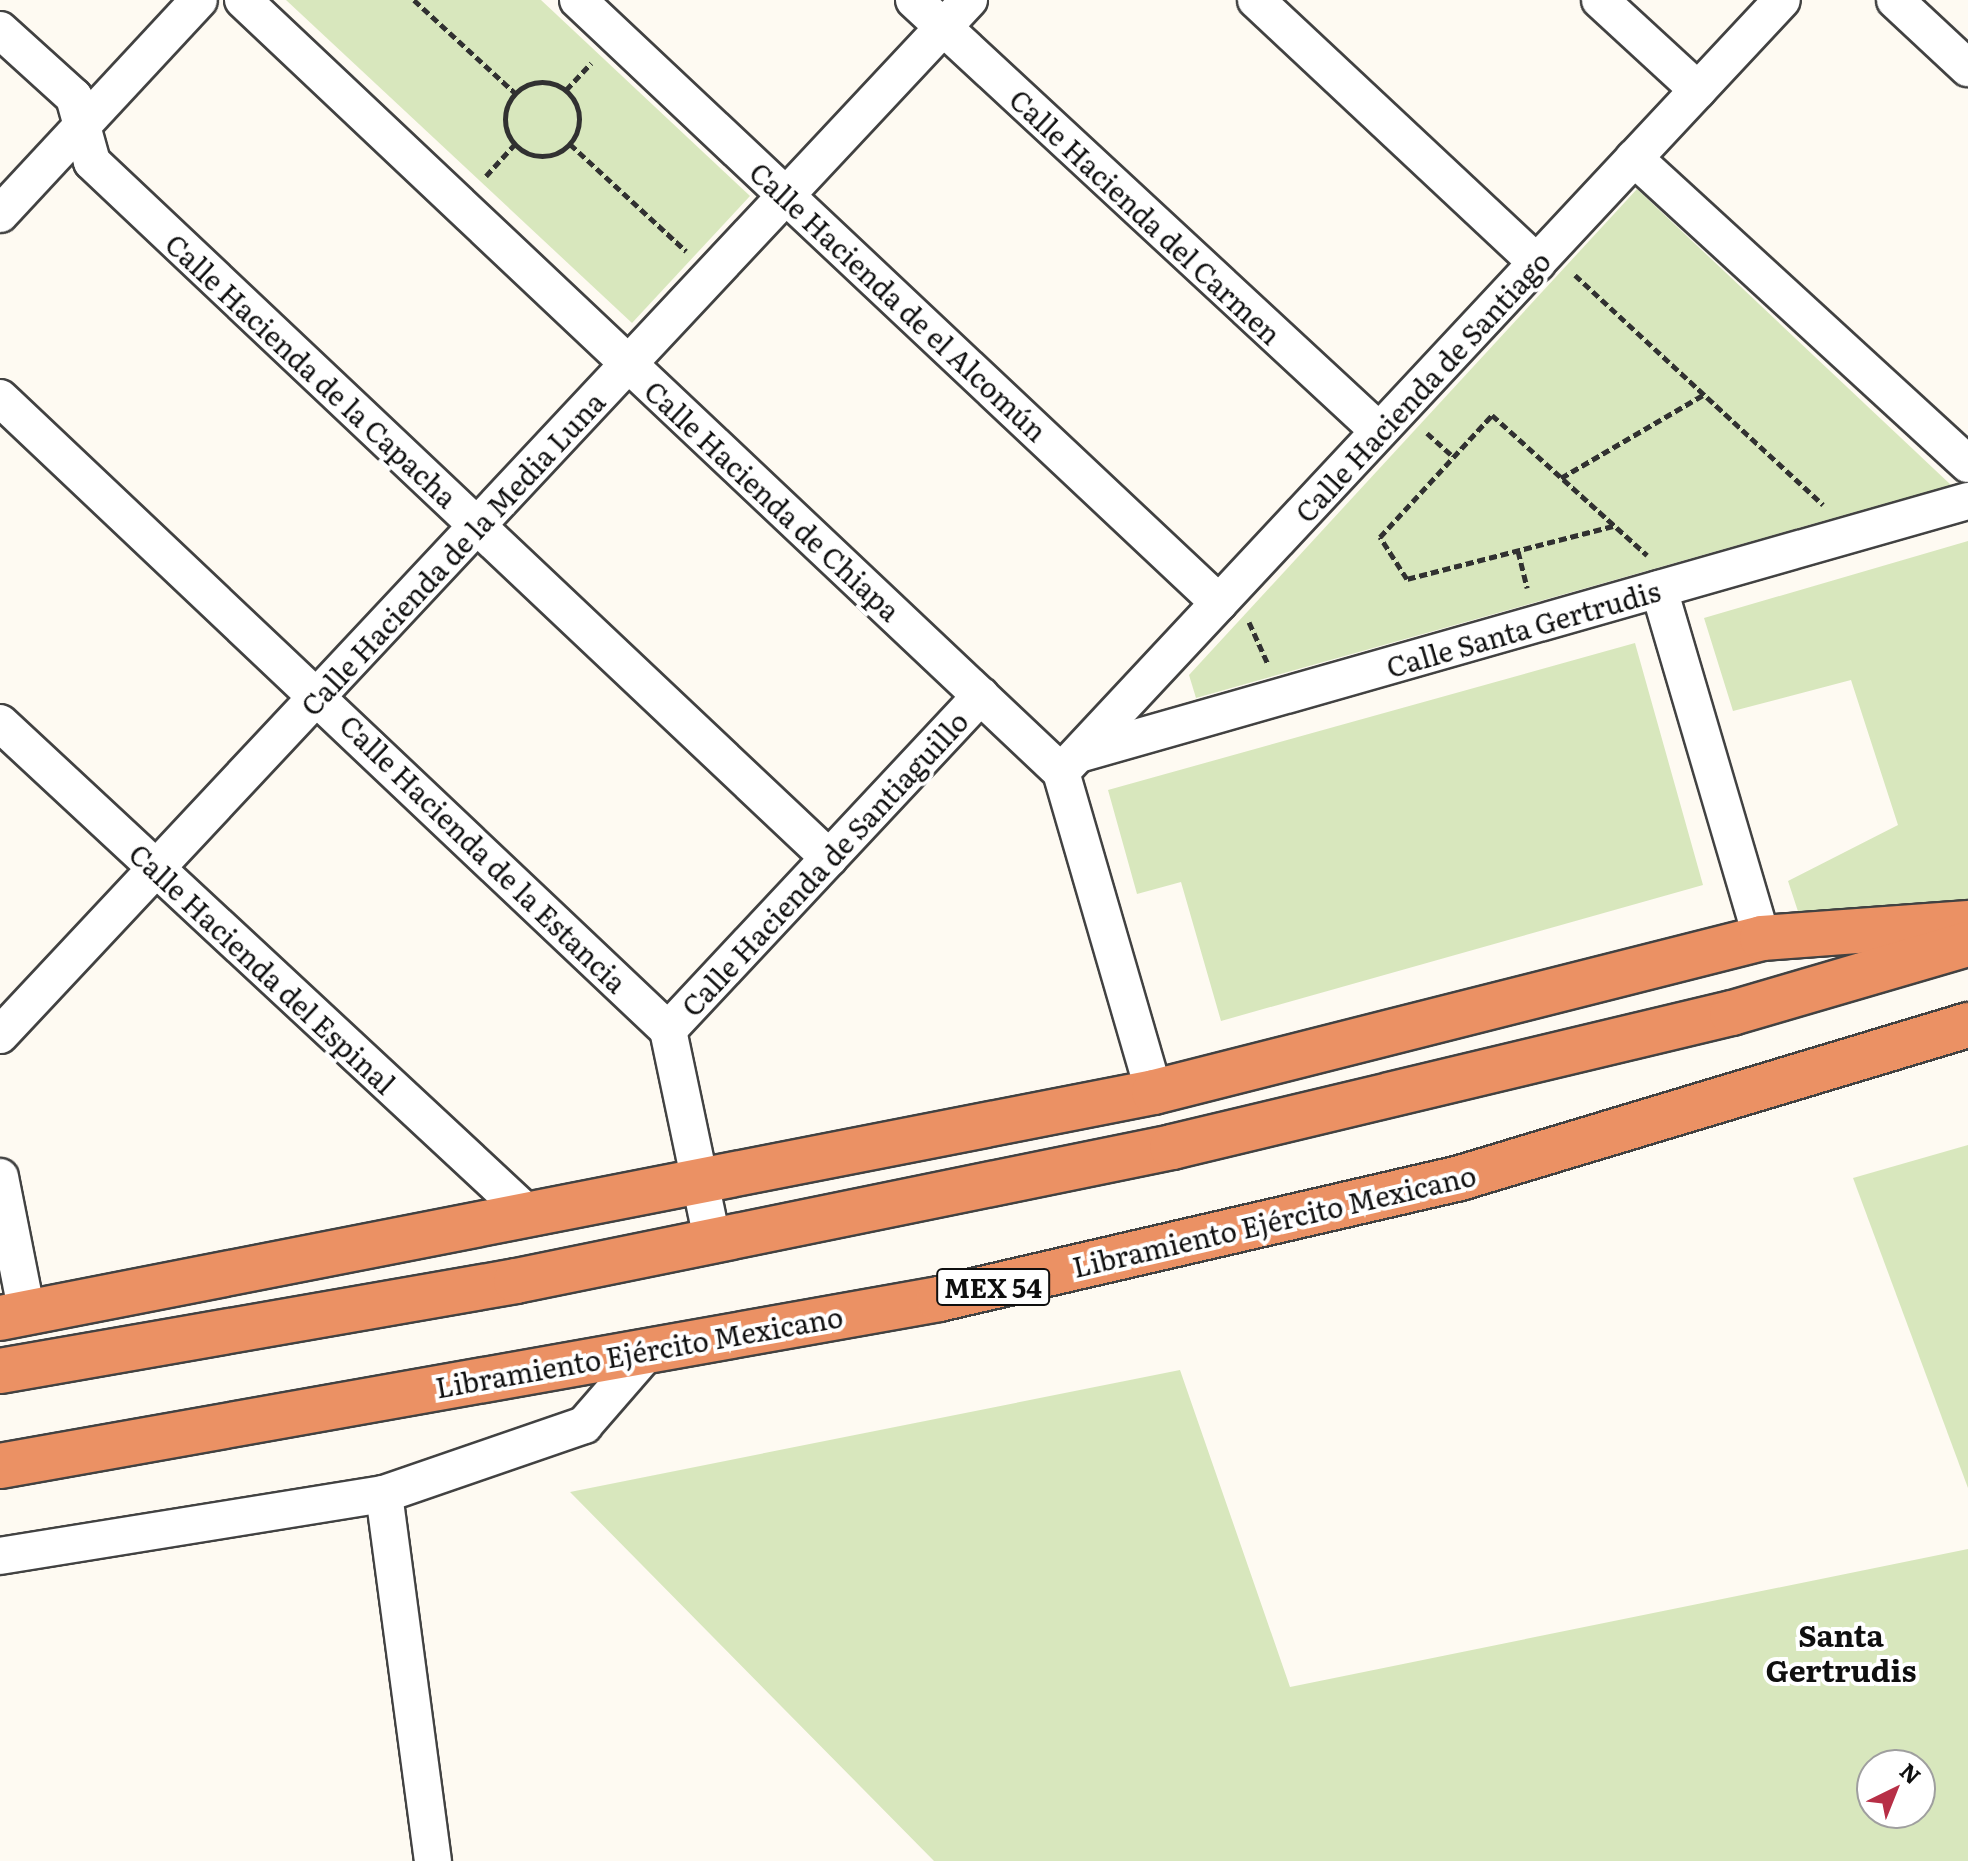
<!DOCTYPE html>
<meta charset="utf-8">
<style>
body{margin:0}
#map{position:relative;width:1968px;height:1861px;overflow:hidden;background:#fefaf2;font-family:Literata,serif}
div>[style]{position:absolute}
.green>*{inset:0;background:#d8e7bd}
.path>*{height:5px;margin-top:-2.5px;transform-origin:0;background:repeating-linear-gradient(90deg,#313131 0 8px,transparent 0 12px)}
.path>.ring{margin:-2.5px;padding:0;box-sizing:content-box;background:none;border:5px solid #313131;border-radius:50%}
.roads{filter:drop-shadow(2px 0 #424242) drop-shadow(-2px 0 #424242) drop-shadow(0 2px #424242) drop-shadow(0 -2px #424242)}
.minor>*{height:36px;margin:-18px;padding:0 18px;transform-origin:18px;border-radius:18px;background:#fff}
.highway>*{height:44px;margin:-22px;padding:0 22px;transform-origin:22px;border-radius:22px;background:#eb9164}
span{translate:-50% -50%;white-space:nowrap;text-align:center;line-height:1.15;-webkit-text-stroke:8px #fff;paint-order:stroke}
.shield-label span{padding:2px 6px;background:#fff;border:2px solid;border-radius:6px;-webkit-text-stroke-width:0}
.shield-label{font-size:26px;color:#0f0f0f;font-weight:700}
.street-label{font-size:28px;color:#0f0f0f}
.neighbourhood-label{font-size:30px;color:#0f0f0f;font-weight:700}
.north{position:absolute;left:1856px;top:1749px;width:80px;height:80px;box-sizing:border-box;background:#fff;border:2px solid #9f9f9f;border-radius:50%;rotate:43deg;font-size:22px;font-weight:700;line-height:32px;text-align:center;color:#0f0f0f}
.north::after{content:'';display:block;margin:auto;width:28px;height:36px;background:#b72f46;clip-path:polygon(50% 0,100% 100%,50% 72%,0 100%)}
</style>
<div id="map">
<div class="green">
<div style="clip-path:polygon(286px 0,541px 0,750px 196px,632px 323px)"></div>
<div style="clip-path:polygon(1637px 189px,1951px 485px,1196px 698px,1189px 675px)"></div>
<div style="clip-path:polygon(1968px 541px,1968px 904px,1810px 948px,1788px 881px,1898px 825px,1851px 680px,1733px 711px,1704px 618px)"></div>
<div style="clip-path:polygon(1635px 643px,1703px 885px,1221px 1021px,1181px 882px,1137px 894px,1108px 790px)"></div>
<div style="clip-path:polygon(1968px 1145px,1968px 1488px,1853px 1178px)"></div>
<div style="clip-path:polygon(evenodd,1180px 1370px,1290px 1687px,1968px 1549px,1968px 1861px,934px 1861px,570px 1492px,1180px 1370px,1872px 1765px,1920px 1765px,1920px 1813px,1872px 1813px,1872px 1765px)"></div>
</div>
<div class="path">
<div style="left:414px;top:0;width:137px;rotate:42.6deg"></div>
<div class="ring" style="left:505px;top:82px;width:69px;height:69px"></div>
<div style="left:566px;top:90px;width:37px;rotate:-47deg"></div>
<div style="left:570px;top:144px;width:158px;rotate:42.7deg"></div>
<div style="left:486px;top:176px;width:43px;rotate:-47.8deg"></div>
<div style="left:1575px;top:275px;width:338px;rotate:42.8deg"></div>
<div style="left:1427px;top:433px;width:36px;rotate:42deg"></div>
<div style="left:1561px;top:478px;width:164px;rotate:-30.3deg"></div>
<div style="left:1613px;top:526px;width:213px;rotate:165.6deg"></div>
<div style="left:1407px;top:579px;width:50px;rotate:-122.7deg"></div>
<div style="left:1380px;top:537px;width:166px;rotate:-47.4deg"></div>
<div style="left:1492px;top:415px;width:209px;rotate:42.1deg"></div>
<div style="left:1518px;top:551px;width:38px;rotate:76deg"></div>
<div style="left:1249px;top:622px;width:46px;rotate:65.7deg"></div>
</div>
<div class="roads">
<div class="minor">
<div style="left:243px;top:0;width:1125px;rotate:43.34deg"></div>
<div style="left:1061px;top:772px;width:333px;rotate:73.8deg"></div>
<div style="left:578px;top:0;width:880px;rotate:43.25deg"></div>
<div style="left:914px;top:0;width:634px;rotate:42.83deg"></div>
<div style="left:1256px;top:0;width:385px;rotate:43.1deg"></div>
<div style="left:1600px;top:0;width:133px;rotate:42.6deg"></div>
<div style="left:1895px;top:0;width:100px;rotate:43deg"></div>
<div style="left:0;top:30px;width:100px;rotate:42.2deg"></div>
<div style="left:74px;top:97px;width:67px;rotate:74.5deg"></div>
<div style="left:92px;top:162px;width:1014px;rotate:43.36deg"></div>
<div style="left:1634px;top:158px;width:453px;rotate:42.5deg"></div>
<div style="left:0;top:214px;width:292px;rotate:-47.1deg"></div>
<div style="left:0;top:398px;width:920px;rotate:43.41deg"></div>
<div style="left:668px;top:1030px;width:218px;rotate:78.1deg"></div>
<div style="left:1659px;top:589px;width:364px;rotate:73.6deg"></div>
<div style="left:0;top:723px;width:718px;rotate:42.91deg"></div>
<div style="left:1079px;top:754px;width:924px;rotate:-15.89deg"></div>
<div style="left:1061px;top:772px;width:1056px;rotate:-46.96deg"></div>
<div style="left:668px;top:1030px;width:458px;rotate:-46.9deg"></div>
<div style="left:0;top:1035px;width:1418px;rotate:-46.89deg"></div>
<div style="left:0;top:1177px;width:139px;rotate:78.8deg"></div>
<div style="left:384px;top:1494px;width:370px;rotate:82.4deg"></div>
<div style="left:0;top:1556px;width:389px;rotate:-9.2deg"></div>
<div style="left:384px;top:1494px;width:212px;rotate:-19deg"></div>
<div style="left:584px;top:1425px;width:101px;rotate:-49deg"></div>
</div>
<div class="highway">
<div style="left:0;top:1318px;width:1176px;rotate:-11.08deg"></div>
<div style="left:1154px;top:1092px;width:627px;rotate:-14.21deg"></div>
<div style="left:1762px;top:938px;width:207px;rotate:-4.2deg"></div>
<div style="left:0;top:1371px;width:524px;rotate:-9.89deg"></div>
<div style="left:516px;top:1281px;width:670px;rotate:-11.54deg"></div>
<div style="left:1172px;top:1147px;width:576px;rotate:-13.46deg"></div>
<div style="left:1732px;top:1013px;width:246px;rotate:-16.3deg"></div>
<div style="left:0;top:1466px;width:954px;rotate:-10.08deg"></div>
<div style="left:939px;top:1299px;width:535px;rotate:-13.07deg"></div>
<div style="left:1460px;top:1178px;width:531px;rotate:-16.76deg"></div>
</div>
</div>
<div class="shield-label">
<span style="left:993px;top:1287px">MEX 54</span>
</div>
<div class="street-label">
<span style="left:1146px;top:216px;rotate:43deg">Calle Hacienda del Carmen</span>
<span style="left:899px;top:301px;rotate:43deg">Calle Hacienda de el Alcomún</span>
<span style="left:312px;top:370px;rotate:43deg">Calle Hacienda de la Capacha</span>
<span style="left:1422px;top:386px;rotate:-47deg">Calle Hacienda de Santiago</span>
<span style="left:773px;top:500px;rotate:43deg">Calle Hacienda de Chiapa</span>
<span style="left:452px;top:553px;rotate:-47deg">Calle Hacienda de la Media Luna</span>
<span style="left:1523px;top:628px;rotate:-16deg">Calle Santa Gertrudis</span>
<span style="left:484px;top:853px;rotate:44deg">Calle Hacienda de la Estancia</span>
<span style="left:824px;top:863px;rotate:-47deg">Calle Hacienda de Santiaguillo</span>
<span style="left:263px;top:968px;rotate:43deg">Calle Hacienda del Espinal</span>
<span style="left:1274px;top:1220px;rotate:-13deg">Libramiento Ejército Mexicano</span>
<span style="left:639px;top:1351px;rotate:-10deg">Libramiento Ejército Mexicano</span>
</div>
<div class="neighbourhood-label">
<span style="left:1841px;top:1651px">Santa<br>Gertrudis</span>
</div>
<div class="north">N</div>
</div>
